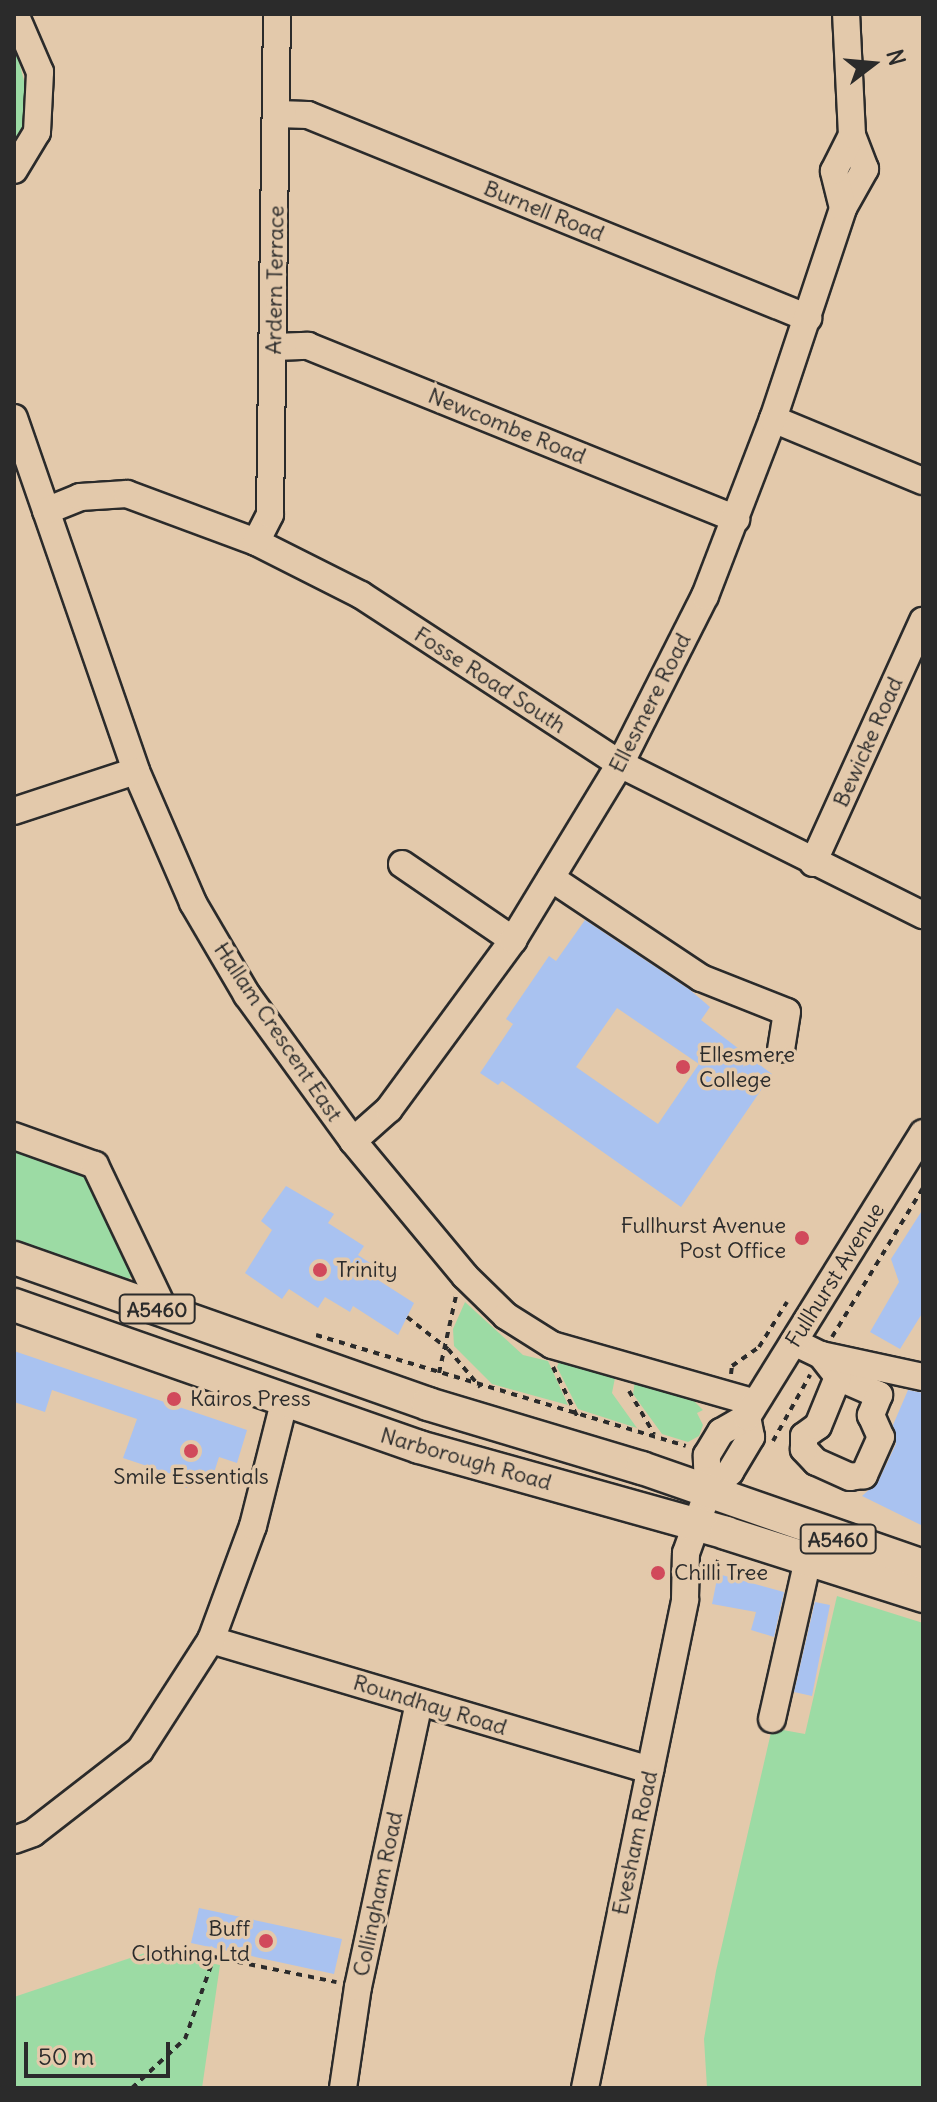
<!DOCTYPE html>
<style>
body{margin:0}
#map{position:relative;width:937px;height:2102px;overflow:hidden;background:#e3c9ab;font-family:Delius,sans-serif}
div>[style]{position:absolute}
.green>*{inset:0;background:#9cdba4}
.building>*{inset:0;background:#a9c2f0}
.path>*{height:4px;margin-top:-2px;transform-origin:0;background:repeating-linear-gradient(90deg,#2b2b2b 0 6px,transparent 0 12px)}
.roads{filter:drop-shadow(2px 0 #2b2b2b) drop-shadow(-2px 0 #2b2b2b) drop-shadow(0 2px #2b2b2b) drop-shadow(0 -2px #2b2b2b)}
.minor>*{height:26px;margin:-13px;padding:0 13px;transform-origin:13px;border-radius:13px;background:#e3c9ab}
.major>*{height:32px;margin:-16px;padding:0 16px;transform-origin:16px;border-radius:16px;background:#e3c9ab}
.dots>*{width:22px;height:22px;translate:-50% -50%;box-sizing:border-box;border:4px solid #e3c9ab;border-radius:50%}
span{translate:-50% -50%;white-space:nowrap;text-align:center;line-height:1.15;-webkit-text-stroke:7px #e3c9ab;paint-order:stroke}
.shield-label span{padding:2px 6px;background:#e3c9ab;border:2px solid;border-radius:6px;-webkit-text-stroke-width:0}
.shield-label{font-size:20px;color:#2b2b2b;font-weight:700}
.street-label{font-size:22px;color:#2b2b2b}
.poi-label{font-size:22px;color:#2b2b2b}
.left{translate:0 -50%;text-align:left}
.right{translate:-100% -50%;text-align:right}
.frame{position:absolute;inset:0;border:16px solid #2b2b2b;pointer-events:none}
.north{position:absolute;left:833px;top:24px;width:80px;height:80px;-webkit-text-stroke:6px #e3c9ab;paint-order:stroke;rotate:74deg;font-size:22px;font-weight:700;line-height:32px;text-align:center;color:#2b2b2b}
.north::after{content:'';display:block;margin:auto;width:28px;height:36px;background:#2b2b2b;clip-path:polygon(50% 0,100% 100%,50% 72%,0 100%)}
.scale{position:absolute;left:24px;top:2042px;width:146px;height:36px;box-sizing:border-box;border:4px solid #2b2b2b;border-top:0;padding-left:10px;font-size:24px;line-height:28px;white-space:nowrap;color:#2b2b2b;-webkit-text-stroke:6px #e3c9ab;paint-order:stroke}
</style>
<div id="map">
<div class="green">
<div style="clip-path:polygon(14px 43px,27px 92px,23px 129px,14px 151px)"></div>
<div style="clip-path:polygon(14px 1148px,91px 1174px,137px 1270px,128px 1280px,14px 1239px)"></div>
<div style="clip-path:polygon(465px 1302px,523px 1355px,548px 1361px,568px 1405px,492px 1384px,454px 1346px,453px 1329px)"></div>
<div style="clip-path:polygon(560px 1359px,615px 1378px,612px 1393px,637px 1428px,578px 1409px,557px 1367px)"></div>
<div style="clip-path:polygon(635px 1381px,688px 1395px,703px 1410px,697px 1413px,703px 1425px,699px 1436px,688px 1442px,662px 1434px,633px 1394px)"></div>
<div style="clip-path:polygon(837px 1596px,923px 1623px,923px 2088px,707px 2088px,704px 2039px,716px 1971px,772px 1728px,805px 1734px)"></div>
<div style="clip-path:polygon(151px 1951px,220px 1965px,202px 2088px,14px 2088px,14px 1997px)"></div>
</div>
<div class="building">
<div style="clip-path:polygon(evenodd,585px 920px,690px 990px,710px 1007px,701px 1020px,772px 1074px,681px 1207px,502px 1081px,498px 1085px,480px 1073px,513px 1024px,506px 1019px,549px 956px,556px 961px,585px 920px,617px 1008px,699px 1064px,658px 1124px,576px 1067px,617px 1008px)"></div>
<div style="clip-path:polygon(286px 1186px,334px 1214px,328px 1223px,364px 1246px,358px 1255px,379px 1269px,375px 1278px,414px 1303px,398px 1335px,353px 1306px,350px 1312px,325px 1297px,318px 1308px,289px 1289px,282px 1299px,245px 1273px,272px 1230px,261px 1221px)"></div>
<div style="clip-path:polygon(923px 1209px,923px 1312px,900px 1349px,870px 1332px,899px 1282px,891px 1259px)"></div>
<div style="clip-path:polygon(14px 1351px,247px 1430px,237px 1463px,219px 1457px,212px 1479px,192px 1473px,187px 1488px,172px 1482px,174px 1475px,123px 1458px,137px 1419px,52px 1390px,45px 1412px,14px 1402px)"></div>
<div style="clip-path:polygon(908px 1390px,923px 1393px,923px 1526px,862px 1496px,878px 1482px,896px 1444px,893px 1425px)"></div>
<div style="clip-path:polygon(718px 1574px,784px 1592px,774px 1637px,751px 1630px,756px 1612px,712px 1604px)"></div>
<div style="clip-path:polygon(815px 1602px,830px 1605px,812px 1696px,794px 1692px)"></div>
<div style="clip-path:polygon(199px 1908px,342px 1939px,334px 1974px,191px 1943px)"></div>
</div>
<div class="path">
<div style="left:407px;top:1317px;width:52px;rotate:38deg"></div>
<div style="left:448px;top:1349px;width:50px;rotate:49.9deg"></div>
<div style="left:316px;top:1335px;width:386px;rotate:16.7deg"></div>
<div style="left:832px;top:1337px;width:175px;rotate:-58.6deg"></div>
<div style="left:553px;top:1367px;width:55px;rotate:63.9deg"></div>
<div style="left:439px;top:1373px;width:79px;rotate:-77.6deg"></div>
<div style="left:731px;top:1374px;width:8px;rotate:-83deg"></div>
<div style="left:732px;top:1366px;width:33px;rotate:-35deg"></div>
<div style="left:759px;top:1347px;width:53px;rotate:-58.1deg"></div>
<div style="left:629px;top:1391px;width:50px;rotate:59.8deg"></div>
<div style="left:773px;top:1441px;width:76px;rotate:-60.7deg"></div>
<div style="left:708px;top:1575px;width:21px;rotate:-55deg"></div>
<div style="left:132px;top:2088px;width:72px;rotate:-42.8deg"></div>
<div style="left:185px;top:2039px;width:87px;rotate:-70.5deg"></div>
<div style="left:214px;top:1957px;width:125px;rotate:11.6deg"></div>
</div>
<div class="roads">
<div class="minor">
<div style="left:277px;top:114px;width:31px;rotate:2deg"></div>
<div style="left:308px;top:115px;width:540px;rotate:22.1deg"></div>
<div style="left:14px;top:170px;width:44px;rotate:-58.8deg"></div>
<div style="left:37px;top:132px;width:60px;rotate:-87.1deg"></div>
<div style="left:40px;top:72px;width:63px;rotate:-113.3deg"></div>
<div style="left:843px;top:208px;width:45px;rotate:-60.6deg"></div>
<div style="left:865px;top:169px;width:36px;rotate:-111deg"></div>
<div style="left:275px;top:347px;width:33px;rotate:-2deg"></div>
<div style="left:308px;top:346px;width:462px;rotate:22deg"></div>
<div style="left:14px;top:418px;width:373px;rotate:70.9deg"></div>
<div style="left:136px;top:771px;width:144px;rotate:66.6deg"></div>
<div style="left:193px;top:903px;width:107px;rotate:59.6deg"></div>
<div style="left:247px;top:995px;width:180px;rotate:54deg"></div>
<div style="left:353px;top:1141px;width:175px;rotate:50.3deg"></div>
<div style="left:465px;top:1276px;width:57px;rotate:44.3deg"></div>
<div style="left:506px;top:1316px;width:54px;rotate:32.2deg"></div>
<div style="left:552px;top:1345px;width:211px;rotate:15.9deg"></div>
<div style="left:773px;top:419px;width:162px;rotate:22.5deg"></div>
<div style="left:46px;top:511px;width:37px;rotate:-22deg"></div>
<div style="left:80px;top:497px;width:47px;rotate:-3.7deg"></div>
<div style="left:127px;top:494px;width:138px;rotate:20.4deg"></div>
<div style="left:256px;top:542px;width:118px;rotate:26.8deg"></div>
<div style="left:361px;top:595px;width:309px;rotate:33.1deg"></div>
<div style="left:620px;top:764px;width:339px;rotate:26.5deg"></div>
<div style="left:256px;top:542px;width:31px;rotate:-63deg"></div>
<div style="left:270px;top:514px;width:500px;rotate:-89.2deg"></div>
<div style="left:14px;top:811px;width:128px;rotate:-18.2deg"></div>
<div style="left:813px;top:863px;width:266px;rotate:-65.6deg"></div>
<div style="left:402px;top:864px;width:135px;rotate:34.4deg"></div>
<div style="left:551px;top:878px;width:180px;rotate:33.7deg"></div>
<div style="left:701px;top:978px;width:92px;rotate:21.6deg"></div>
<div style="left:787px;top:1012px;width:37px;rotate:99deg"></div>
<div style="left:14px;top:1136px;width:86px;rotate:19.7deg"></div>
<div style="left:95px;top:1165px;width:163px;rotate:64.5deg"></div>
<div style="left:353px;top:1141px;width:48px;rotate:-41.6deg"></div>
<div style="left:389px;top:1109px;width:210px;rotate:-53.7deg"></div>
<div style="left:513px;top:940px;width:206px;rotate:-58.7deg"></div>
<div style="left:620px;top:764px;width:188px;rotate:-63.2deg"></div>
<div style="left:705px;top:596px;width:190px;rotate:-69deg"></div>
<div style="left:773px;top:419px;width:222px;rotate:-71.6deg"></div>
<div style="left:843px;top:208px;width:38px;rotate:-104deg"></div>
<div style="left:834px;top:171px;width:40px;rotate:-63.4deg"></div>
<div style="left:852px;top:135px;width:121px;rotate:-92.8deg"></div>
<div style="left:794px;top:1342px;width:30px;rotate:26deg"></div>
<div style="left:821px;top:1355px;width:28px;rotate:52deg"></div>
<div style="left:838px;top:1377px;width:45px;rotate:23.7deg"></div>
<div style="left:879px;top:1395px;width:22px;rotate:112deg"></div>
<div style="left:871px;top:1415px;width:24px;rotate:66deg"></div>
<div style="left:881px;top:1437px;width:42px;rotate:114.1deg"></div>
<div style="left:864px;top:1475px;width:14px;rotate:172deg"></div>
<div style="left:850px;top:1477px;width:37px;rotate:-156deg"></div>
<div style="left:816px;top:1462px;width:18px;rotate:-133deg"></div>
<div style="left:804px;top:1449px;width:13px;rotate:-90deg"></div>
<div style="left:804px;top:1436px;width:17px;rotate:-36deg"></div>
<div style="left:818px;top:1426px;width:53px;rotate:-67.8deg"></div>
<div style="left:821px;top:1355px;width:104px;rotate:12.2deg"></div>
<div style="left:708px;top:1492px;width:30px;rotate:-42deg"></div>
<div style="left:730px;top:1472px;width:41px;rotate:-59deg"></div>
<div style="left:751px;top:1437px;width:20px;rotate:-101deg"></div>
<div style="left:211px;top:1640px;width:458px;rotate:16.5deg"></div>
<div style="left:772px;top:1719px;width:164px;rotate:-77.3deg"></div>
<div style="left:14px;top:1840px;width:20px;rotate:-20deg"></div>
<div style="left:33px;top:1833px;width:135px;rotate:-37.8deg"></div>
<div style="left:140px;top:1750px;width:131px;rotate:-57.2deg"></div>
<div style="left:211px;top:1640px;width:121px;rotate:-69.8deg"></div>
<div style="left:253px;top:1526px;width:127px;rotate:-75.9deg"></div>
<div style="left:343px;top:2088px;width:102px;rotate:-81.6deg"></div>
<div style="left:358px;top:1987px;width:291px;rotate:-77.9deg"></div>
<div style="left:585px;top:2088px;width:499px;rotate:-78.4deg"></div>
<div style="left:685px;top:1599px;width:46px;rotate:-88.8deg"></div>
<div style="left:686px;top:1553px;width:65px;rotate:-70.2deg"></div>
<div style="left:708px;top:1492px;width:37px;rotate:-92deg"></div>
<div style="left:707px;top:1455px;width:27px;rotate:-59deg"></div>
<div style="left:721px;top:1432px;width:30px;rotate:-30deg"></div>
<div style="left:747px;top:1417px;width:334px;rotate:-58.2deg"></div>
</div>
<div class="major">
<div style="left:14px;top:1258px;width:439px;rotate:19.4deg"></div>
<div style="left:428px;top:1404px;width:223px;rotate:16.7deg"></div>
<div style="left:642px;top:1468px;width:298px;rotate:19.2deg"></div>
<div style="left:14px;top:1305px;width:429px;rotate:19.3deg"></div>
<div style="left:419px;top:1447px;width:319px;rotate:15.6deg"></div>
<div style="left:726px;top:1533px;width:207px;rotate:17.7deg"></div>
</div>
</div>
<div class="dots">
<div style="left:683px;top:1067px;background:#d1495b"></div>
<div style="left:802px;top:1238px;background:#d1495b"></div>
<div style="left:320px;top:1270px;background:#d1495b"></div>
<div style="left:174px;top:1399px;background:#d1495b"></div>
<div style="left:191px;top:1451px;background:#d1495b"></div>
<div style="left:658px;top:1573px;background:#d1495b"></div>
<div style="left:266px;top:1941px;background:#d1495b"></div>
</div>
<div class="shield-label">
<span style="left:157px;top:1309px">A5460</span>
<span style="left:838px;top:1539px">A5460</span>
</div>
<div class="street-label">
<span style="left:544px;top:211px;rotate:22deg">Burnell Road</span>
<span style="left:275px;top:280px;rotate:-89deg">Ardern Terrace</span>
<span style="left:507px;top:426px;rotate:22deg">Newcombe Road</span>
<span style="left:490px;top:680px;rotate:33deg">Fosse Road South</span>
<span style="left:650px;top:703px;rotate:-63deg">Ellesmere Road</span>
<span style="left:868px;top:742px;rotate:-66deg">Bewicke Road</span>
<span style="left:278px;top:1032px;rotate:56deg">Hallam Crescent East</span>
<span style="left:835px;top:1275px;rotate:-58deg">Fullhurst Avenue</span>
<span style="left:466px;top:1459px;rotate:16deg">Narborough Road</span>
<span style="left:430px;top:1705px;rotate:17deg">Roundhay Road</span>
<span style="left:635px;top:1843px;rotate:-78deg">Evesham Road</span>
<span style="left:378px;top:1894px;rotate:-78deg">Collingham Road</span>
</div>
<div class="poi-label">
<span class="left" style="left:699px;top:1067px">Ellesmere<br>College</span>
<span class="right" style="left:786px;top:1238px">Fullhurst Avenue<br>Post Office</span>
<span class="left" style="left:336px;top:1270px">Trinity</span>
<span class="left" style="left:190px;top:1399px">Kairos Press</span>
<span style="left:191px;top:1477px">Smile Essentials</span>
<span class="left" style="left:674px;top:1573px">Chilli Tree</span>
<span class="right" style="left:250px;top:1941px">Buff<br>Clothing Ltd</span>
</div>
<div class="frame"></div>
<div class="north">N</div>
<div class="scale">50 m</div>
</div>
